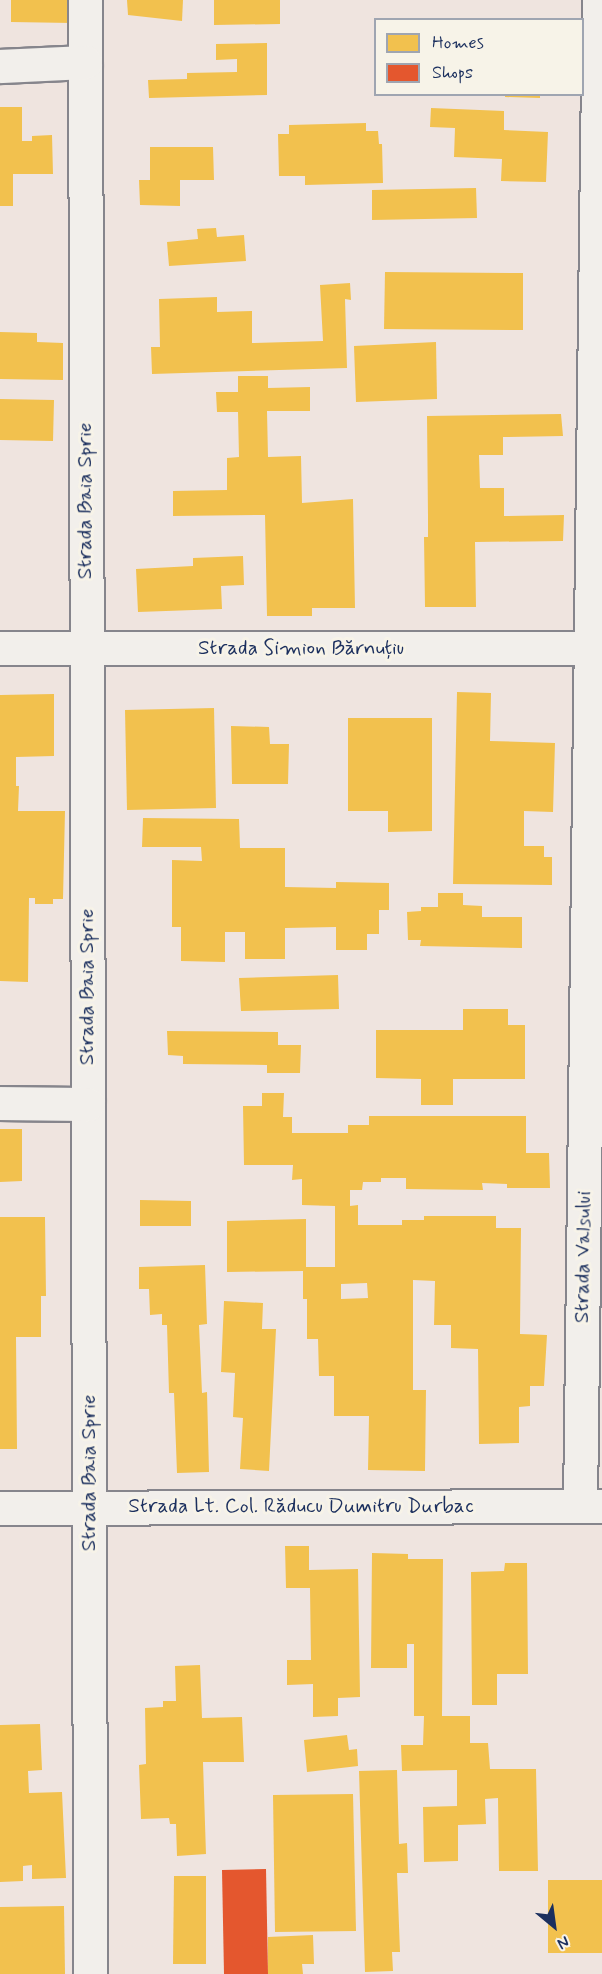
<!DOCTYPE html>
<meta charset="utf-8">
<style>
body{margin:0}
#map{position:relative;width:602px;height:1974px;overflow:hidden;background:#efe4df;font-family:Mynerve,sans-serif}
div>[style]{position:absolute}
.homes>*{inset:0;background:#f2c14e}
.shops>*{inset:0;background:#e4572e}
.roads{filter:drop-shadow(2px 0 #86858c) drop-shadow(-2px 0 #86858c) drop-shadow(0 2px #86858c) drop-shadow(0 -2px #86858c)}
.street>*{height:33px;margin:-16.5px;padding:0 16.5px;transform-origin:16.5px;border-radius:16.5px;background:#f2efeb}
span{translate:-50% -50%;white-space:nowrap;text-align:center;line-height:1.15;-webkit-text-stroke:6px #f7f3e8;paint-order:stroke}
.street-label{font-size:21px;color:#1b2f5e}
.legend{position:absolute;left:374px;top:18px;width:210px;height:78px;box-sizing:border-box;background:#f7f3e8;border:2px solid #9fa5b1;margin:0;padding:8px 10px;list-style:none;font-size:18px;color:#1b2f5e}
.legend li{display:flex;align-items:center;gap:12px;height:30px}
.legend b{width:30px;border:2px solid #9fa5b1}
.north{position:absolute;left:524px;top:1896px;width:60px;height:60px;-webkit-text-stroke:4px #f7f3e8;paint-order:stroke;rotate:151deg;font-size:16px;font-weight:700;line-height:24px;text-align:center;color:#1b2f5e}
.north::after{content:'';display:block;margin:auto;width:21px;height:27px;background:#1b2f5e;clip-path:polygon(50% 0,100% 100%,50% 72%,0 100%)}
</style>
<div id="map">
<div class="homes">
<div style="clip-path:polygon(11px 0,73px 0,72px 23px,11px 22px)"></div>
<div style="clip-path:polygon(127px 0,183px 0,182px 21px,128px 15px)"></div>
<div style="clip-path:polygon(214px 0,280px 0,280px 24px,214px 25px)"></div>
<div style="clip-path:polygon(267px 43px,267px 95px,149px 98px,148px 80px,187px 79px,187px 73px,237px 72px,237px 59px,216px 60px,216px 44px)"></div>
<div style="clip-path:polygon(505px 94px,540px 94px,540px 98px,505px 97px)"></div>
<div style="clip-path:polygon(0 107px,22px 107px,22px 141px,32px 141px,32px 136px,52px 135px,53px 174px,13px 174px,13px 206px,0 206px)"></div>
<div style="clip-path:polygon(431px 108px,504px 111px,504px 130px,548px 132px,546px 182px,501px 181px,502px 159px,454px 157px,455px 128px,430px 127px)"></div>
<div style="clip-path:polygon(366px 123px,366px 131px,378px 131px,379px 144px,382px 144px,383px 183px,305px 185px,305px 176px,279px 176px,278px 134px,289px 134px,289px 125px)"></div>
<div style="clip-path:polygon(150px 147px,213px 147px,214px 180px,180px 180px,180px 206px,140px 205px,139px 180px,150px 180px)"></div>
<div style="clip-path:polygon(476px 188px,477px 218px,372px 220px,372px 190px)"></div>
<div style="clip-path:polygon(216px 228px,217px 237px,244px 235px,246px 261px,169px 266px,167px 242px,198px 239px,197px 229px)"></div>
<div style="clip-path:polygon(385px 272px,523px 273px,523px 330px,384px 329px)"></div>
<div style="clip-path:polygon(350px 283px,351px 300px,345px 299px,347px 368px,152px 374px,151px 347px,160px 347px,159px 299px,217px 297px,217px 312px,252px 311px,252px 343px,323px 341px,320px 285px)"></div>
<div style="clip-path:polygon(0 332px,37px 333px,37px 342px,63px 343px,63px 380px,0 379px)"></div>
<div style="clip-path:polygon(436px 342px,437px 399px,356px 402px,354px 346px)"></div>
<div style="clip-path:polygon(238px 376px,268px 376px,268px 388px,310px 387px,310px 411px,267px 411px,268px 457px,301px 456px,302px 503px,353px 499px,355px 608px,312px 608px,312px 616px,267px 616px,265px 515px,173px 516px,173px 491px,227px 490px,227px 458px,239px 457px,238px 412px,217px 412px,216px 392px,238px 392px)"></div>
<div style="clip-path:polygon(0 399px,54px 400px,53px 441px,0 440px)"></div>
<div style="clip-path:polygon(561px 414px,563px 436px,503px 437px,503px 455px,479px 455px,480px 488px,504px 488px,504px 516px,564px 515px,563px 541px,475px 542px,476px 607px,425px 607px,424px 537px,428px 537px,428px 517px,427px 416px)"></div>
<div style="clip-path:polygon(243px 556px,244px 585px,221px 586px,222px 609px,138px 612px,136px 569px,193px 566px,193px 558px)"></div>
<div style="clip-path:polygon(457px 692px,491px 693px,490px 741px,555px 743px,553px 812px,524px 811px,524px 846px,544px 846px,544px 857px,552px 857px,552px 885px,453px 884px)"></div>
<div style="clip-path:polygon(54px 694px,54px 756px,16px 757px,16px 786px,19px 786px,18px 811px,65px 811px,63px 899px,53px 899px,53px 904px,35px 904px,35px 898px,29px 898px,28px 982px,0 981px,0 695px)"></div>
<div style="clip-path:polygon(214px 708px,216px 808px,127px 810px,125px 710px)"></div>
<div style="clip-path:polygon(348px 718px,432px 718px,432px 831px,388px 832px,388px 811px,348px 811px)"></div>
<div style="clip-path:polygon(231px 726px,269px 727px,270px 744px,289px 744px,288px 784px,232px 784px)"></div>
<div style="clip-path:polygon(143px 818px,239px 819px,240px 848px,285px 848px,285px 887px,336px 888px,336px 882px,389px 883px,389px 910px,379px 910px,379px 934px,367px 934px,367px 950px,336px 950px,336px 927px,285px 928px,285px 959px,245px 959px,245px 932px,225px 932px,225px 962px,181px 961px,181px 927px,172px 927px,172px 860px,202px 861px,201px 847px,142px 847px)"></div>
<div style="clip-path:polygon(438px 893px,463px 893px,463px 905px,482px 906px,482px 917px,522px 917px,522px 948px,420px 946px,421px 940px,408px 940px,407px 912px,421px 911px,421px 907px,438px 907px)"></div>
<div style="clip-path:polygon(338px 975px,339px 1009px,241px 1011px,239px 978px)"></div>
<div style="clip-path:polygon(463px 1009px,508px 1009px,508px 1025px,525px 1025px,525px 1079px,453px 1079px,453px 1105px,421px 1105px,421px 1079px,376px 1078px,376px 1030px,463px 1030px)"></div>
<div style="clip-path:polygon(167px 1031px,278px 1032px,278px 1045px,301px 1045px,300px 1073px,267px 1073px,267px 1065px,183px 1064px,183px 1056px,168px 1055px)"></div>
<div style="clip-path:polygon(evenodd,262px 1093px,284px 1093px,283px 1117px,292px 1117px,292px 1133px,348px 1133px,348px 1125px,369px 1125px,369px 1116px,526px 1116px,526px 1153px,549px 1153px,550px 1188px,507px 1188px,507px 1184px,482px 1183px,483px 1190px,406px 1189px,406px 1178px,381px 1178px,381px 1182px,363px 1182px,362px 1190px,350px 1190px,350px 1206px,358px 1205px,358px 1225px,402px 1225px,402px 1220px,424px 1220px,424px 1216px,496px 1216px,496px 1228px,521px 1228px,520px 1334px,547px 1335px,544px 1386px,530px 1386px,530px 1406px,519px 1407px,519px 1443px,479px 1444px,478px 1349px,451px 1348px,451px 1325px,434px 1325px,435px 1281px,413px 1280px,413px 1390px,426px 1390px,425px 1471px,368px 1470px,369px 1416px,334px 1416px,334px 1376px,319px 1376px,318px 1339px,307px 1339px,307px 1299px,303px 1299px,303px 1271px,227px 1272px,227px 1221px,306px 1219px,306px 1267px,335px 1267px,335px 1206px,302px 1205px,302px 1179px,292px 1180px,293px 1165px,244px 1165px,243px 1106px,262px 1106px,262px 1093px,367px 1283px,368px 1298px,341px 1299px,341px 1284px,367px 1283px)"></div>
<div style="clip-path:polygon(0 1129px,22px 1129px,22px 1181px,0 1182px)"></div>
<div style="clip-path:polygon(140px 1200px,191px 1201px,191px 1226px,140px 1226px)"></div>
<div style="clip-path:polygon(0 1217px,45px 1217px,46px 1296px,41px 1296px,41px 1337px,16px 1337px,17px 1449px,0 1449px)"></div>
<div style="clip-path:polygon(205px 1265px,207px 1324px,199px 1325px,202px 1393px,207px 1392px,209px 1472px,177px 1473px,174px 1393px,169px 1393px,167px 1325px,162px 1325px,162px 1314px,150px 1315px,149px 1289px,139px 1289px,139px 1267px)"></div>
<div style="clip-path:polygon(224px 1301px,263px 1303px,262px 1329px,276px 1329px,269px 1471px,240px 1469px,243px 1418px,233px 1417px,235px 1373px,221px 1372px)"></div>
<div style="clip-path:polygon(285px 1546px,309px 1546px,309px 1570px,358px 1569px,360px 1697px,338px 1698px,338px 1716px,313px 1717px,313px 1684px,287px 1685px,287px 1660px,311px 1660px,310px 1588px,286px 1588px)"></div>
<div style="clip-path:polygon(372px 1553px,408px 1554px,408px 1559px,443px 1559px,442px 1716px,470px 1716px,470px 1743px,488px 1743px,490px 1769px,536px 1769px,538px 1871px,499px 1871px,498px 1798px,485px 1799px,486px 1824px,458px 1825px,458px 1861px,424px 1862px,423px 1807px,457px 1806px,457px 1770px,402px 1771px,401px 1745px,423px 1745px,424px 1716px,414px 1716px,414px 1644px,407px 1644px,407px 1668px,371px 1668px)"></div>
<div style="clip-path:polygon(505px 1563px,527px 1563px,528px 1674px,497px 1674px,497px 1705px,472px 1705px,471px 1572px,504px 1571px)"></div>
<div style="clip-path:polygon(200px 1665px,202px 1718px,242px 1717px,244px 1762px,203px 1762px,206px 1854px,177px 1856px,176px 1824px,170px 1824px,169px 1818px,141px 1819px,139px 1765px,146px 1764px,145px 1708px,163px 1707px,163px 1701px,176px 1701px,175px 1666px)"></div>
<div style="clip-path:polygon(40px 1724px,42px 1770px,28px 1771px,29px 1793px,62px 1792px,66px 1878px,32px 1879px,32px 1865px,23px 1866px,23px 1881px,0 1882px,0 1725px)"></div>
<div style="clip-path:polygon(347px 1735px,349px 1750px,357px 1749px,358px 1766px,307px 1772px,304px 1740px)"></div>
<div style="clip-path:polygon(397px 1770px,399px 1844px,407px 1843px,408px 1873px,397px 1873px,400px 1952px,392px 1952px,393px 1971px,365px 1972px,359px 1771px)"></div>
<div style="clip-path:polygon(353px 1794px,356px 1931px,275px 1932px,273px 1795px)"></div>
<div style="clip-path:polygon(174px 1876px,206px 1876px,206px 1964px,173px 1964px)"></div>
<div style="clip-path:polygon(548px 1880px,602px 1880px,602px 1953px,548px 1953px)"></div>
<div style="clip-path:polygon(64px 1906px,65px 1974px,0 1974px,0 1907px)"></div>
<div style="clip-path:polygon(313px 1935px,314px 1964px,302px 1964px,303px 1974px,268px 1974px,268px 1937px)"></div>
</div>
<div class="shops">
<div style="clip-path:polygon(266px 1869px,268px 1974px,224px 1974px,222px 1870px)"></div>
</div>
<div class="roads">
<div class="street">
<div style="left:85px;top:0;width:1974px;rotate:89.85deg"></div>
<div style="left:0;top:66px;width:85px;rotate:-2.7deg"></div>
<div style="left:0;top:648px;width:602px"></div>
<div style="left:0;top:1103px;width:88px;rotate:0.7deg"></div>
<div style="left:580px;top:1506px;width:1506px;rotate:-89.28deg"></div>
<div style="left:0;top:1508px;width:601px;rotate:-0.19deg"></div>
</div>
</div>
<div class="street-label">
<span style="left:85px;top:501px;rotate:-90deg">Strada Baia Sprie</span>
<span style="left:301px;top:648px">Strada Simion Bărnuțiu</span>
<span style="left:87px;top:987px;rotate:-90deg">Strada Baia Sprie</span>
<span style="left:583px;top:1257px;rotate:-89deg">Strada Valsului</span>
<span style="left:89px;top:1473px;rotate:-90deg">Strada Baia Sprie</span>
<span style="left:301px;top:1506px">Strada Lt. Col. Răducu Dumitru Durbac</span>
</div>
<ul class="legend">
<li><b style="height:16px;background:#f2c14e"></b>Homes</li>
<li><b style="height:16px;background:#e4572e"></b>Shops</li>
</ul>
<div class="north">N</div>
</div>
